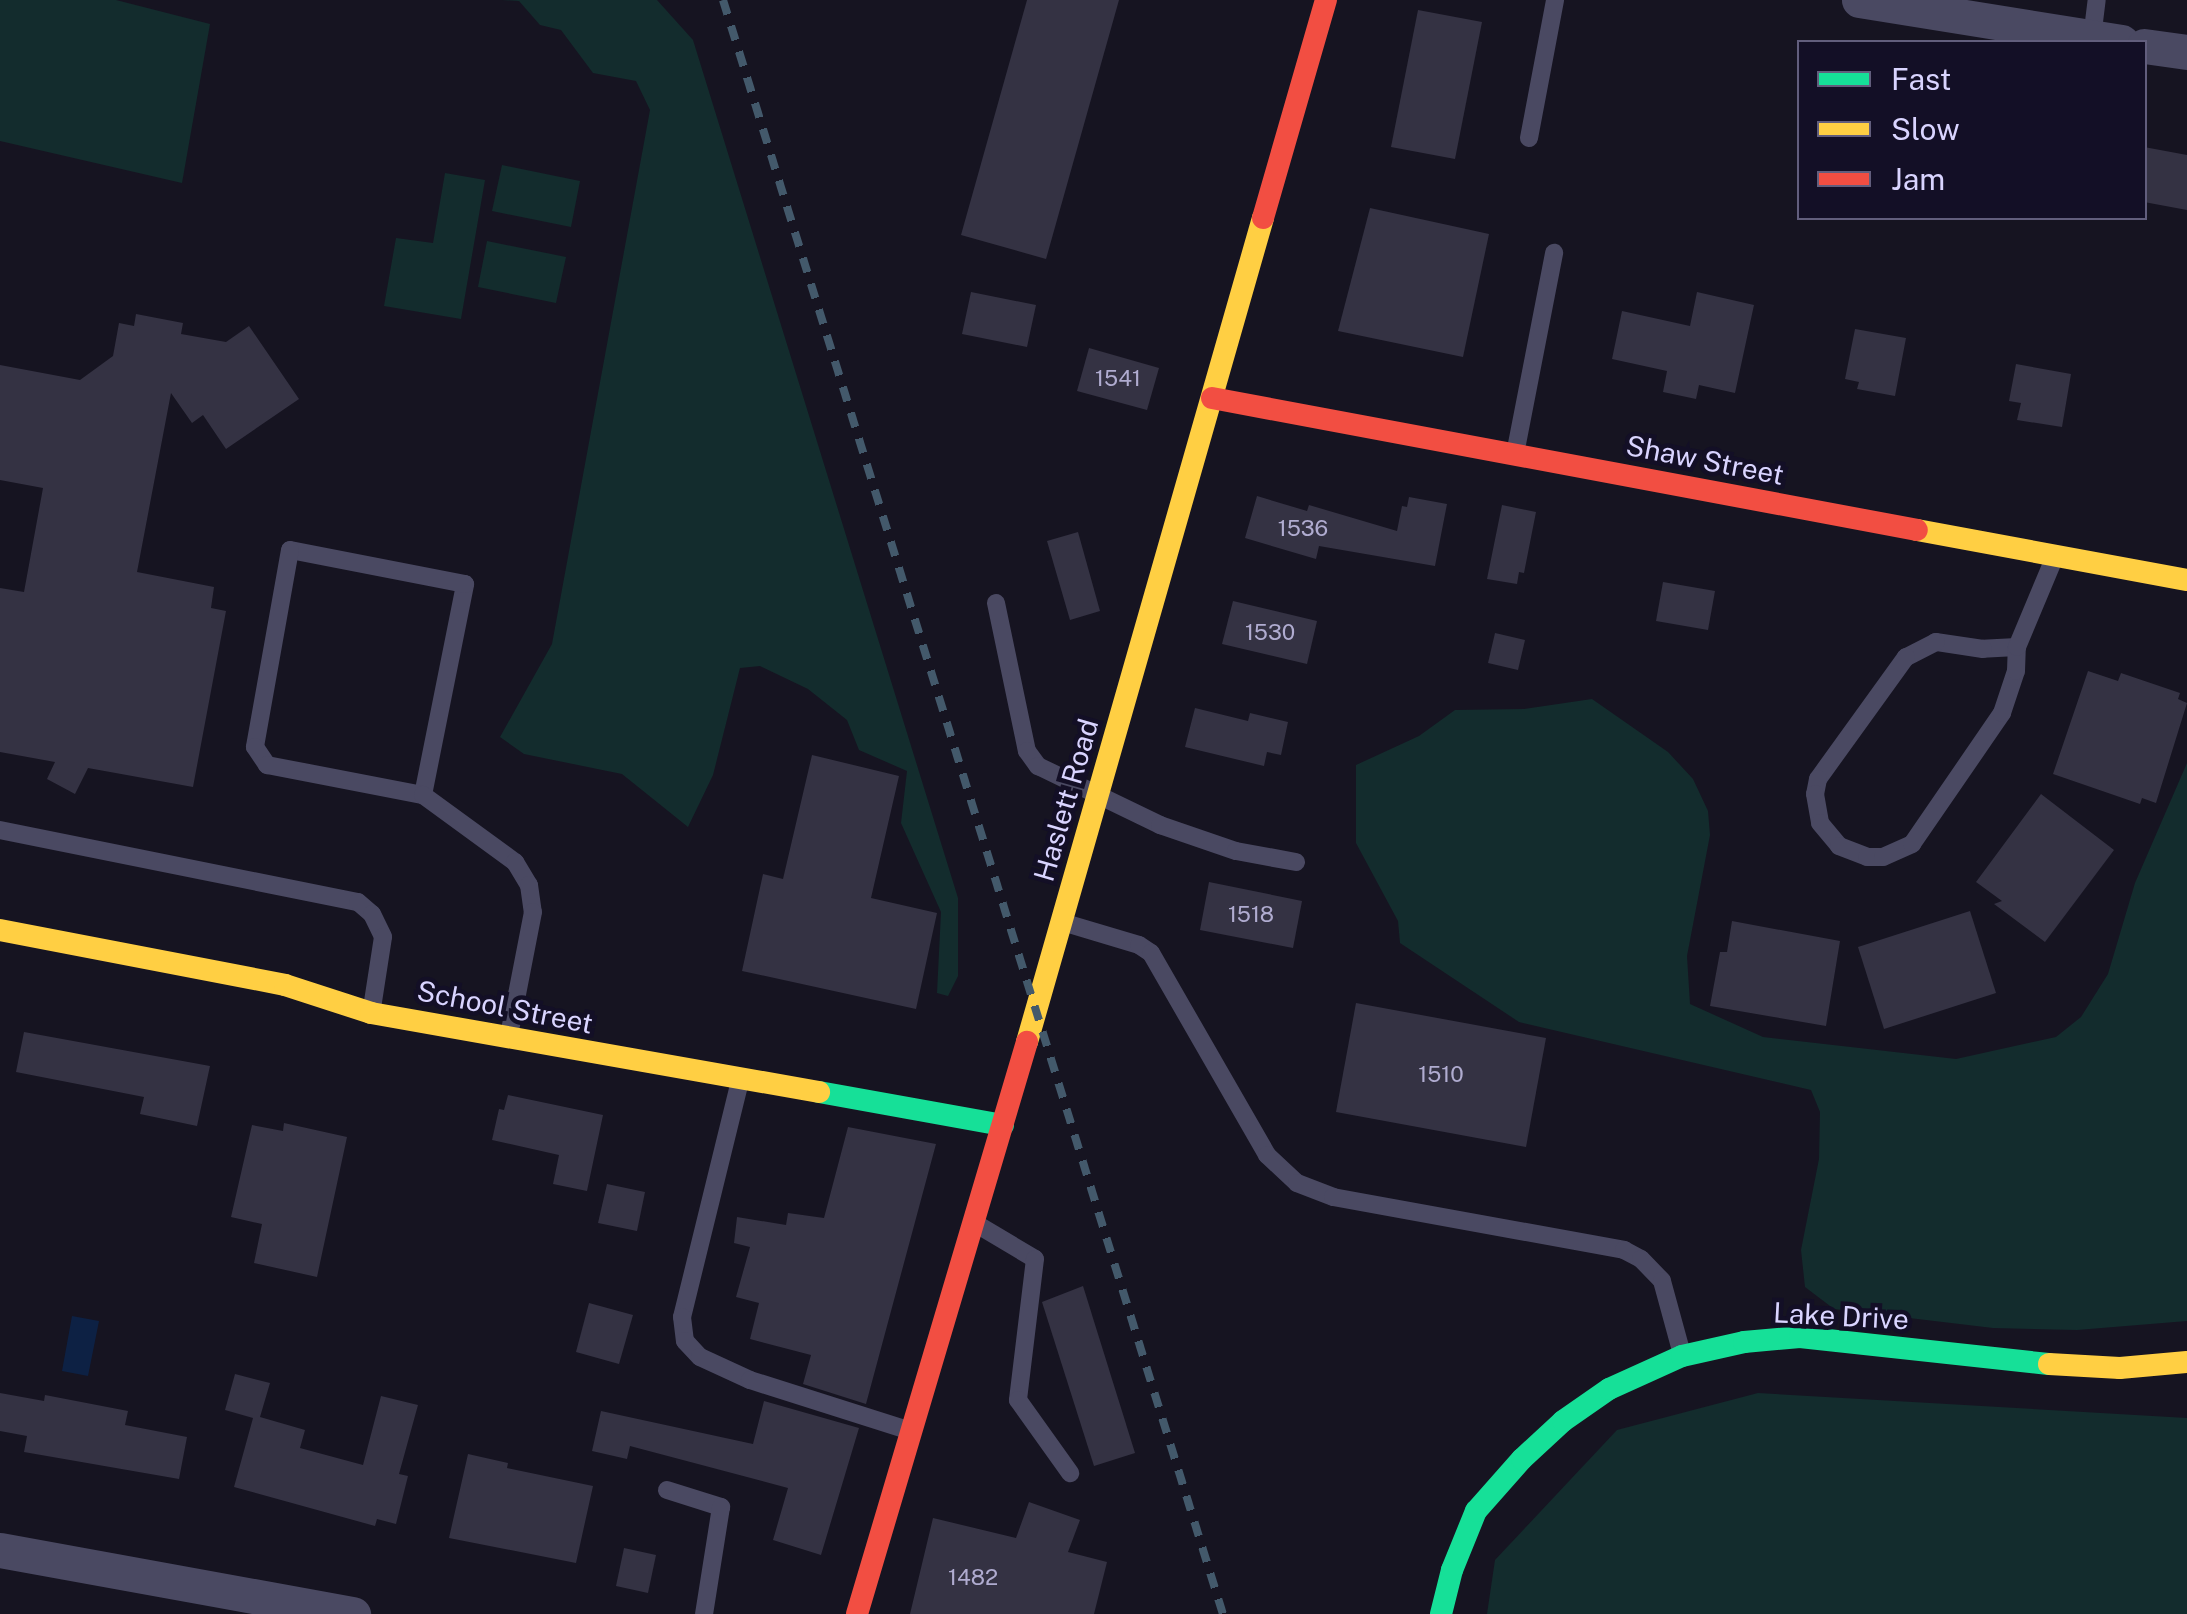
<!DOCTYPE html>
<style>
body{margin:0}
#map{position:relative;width:2187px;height:1614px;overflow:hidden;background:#161421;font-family:"Public Sans",sans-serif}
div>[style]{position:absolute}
.green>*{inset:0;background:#132c2d}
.water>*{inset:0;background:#0d2144}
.building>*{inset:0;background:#343243}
.lane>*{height:18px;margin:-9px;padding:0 9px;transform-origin:9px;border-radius:9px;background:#4a4962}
.street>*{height:35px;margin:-17.5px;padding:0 17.5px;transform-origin:17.5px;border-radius:17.5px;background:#4a4962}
.fast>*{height:22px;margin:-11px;padding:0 11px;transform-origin:11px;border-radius:11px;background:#16e098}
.slow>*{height:22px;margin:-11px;padding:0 11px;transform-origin:11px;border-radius:11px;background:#ffcf43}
.jam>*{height:22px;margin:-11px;padding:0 11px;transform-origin:11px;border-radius:11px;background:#f24e42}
.rail>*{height:8px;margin-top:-4px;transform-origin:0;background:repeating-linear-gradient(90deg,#43596b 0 15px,transparent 0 27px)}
span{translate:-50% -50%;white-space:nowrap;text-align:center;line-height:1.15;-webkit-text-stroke:9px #130f26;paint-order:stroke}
.number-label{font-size:22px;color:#b0acd0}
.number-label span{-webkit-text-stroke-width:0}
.street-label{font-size:28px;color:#d9d4ff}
.legend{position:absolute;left:1797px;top:40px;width:350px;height:180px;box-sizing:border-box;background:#130f26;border:2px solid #625e7d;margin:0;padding:12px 18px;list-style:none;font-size:30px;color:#d9d4ff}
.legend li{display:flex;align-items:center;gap:20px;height:50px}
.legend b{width:50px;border:2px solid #625e7d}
</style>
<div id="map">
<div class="green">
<div style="clip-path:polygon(0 0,116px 0,210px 24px,182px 183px,0 141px)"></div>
<div style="clip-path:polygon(502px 0,657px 0,693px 40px,958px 898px,958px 976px,948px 996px,937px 993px,941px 912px,901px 823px,907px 771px,859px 750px,847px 720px,808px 689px,760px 666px,740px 668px,713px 775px,688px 827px,622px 774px,524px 754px,500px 737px,552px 644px,650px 110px,636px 81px,593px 73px,561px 30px,540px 25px,519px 1px)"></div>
<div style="clip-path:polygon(502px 165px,580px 181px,571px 227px,492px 211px)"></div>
<div style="clip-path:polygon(445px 173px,485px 180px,461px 319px,384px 306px,396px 238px,433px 243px)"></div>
<div style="clip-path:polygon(487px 241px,566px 257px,556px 303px,478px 287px)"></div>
<div style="clip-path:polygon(1592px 699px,1668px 752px,1693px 779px,1708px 811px,1710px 835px,1687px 956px,1690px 1004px,1763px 1037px,1956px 1059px,2056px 1037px,2081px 1017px,2108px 974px,2135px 883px,2187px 763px,2187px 1321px,2077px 1330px,1993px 1328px,1834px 1309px,1805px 1287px,1801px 1250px,1819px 1159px,1820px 1112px,1811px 1090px,1519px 1022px,1400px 943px,1398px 921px,1356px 843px,1356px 765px,1419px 736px,1455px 710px,1524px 709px)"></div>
<div style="clip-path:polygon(1758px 1393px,2187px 1418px,2187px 1614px,1487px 1614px,1495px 1560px,1617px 1430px)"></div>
</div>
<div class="water">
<div style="clip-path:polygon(72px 1316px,99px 1321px,88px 1376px,62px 1371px)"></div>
</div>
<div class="building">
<div style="clip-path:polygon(1027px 0,1119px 0,1046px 259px,961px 235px)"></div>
<div style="clip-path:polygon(1418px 10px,1482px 22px,1455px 159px,1391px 147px)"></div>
<div style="clip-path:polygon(2144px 147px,2187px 155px,2187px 210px,2144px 202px)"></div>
<div style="clip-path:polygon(1370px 208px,1489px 234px,1463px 357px,1338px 331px)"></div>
<div style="clip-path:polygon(971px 292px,1036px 305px,1027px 347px,962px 334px)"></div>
<div style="clip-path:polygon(1697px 292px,1754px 305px,1735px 393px,1699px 385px,1696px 399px,1663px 392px,1667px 371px,1612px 359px,1622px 311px,1690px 326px)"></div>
<div style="clip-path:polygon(136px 314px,183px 323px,181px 334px,226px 342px,249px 326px,299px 399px,226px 449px,203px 415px,192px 423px,171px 393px,137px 572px,214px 587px,211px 608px,226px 611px,193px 787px,88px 768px,75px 794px,47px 779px,55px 762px,0 752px,0 588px,24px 592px,43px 488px,0 480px,0 365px,80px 380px,113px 356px,119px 323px,134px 326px)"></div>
<div style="clip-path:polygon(1855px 329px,1906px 338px,1895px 396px,1857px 389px,1859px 382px,1845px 379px)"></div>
<div style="clip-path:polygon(1089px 348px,1159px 368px,1147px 410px,1077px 391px)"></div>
<div style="clip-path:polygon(2016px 364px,2071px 374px,2062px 427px,2017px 420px,2021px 403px,2009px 401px)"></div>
<div style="clip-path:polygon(1257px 496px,1307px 511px,1309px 505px,1397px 531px,1402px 506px,1407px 507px,1409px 497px,1447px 504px,1435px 566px,1319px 546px,1316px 559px,1245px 538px)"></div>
<div style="clip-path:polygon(1502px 505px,1536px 512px,1524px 573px,1519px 572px,1517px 584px,1487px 579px)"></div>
<div style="clip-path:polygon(1078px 532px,1100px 611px,1070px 620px,1047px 541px)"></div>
<div style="clip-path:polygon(1663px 582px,1715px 591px,1708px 630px,1656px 621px)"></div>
<div style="clip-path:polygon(1233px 601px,1317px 621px,1307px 664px,1222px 644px)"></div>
<div style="clip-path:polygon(1495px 633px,1525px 640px,1518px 670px,1488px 663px)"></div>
<div style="clip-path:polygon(2088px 671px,2118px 681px,2121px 673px,2180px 693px,2178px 699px,2187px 703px,2156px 803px,2142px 798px,2140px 804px,2053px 774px)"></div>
<div style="clip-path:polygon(1195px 708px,1248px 721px,1250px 713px,1288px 722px,1281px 755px,1267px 752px,1264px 766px,1185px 747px)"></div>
<div style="clip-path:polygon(812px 755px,899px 776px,871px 898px,937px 913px,916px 1009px,742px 971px,763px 874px,783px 879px)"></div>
<div style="clip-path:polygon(2041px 794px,2114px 850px,2045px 942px,1994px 904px,2002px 901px,1976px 882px)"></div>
<div style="clip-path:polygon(1209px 882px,1302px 901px,1293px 948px,1200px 930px)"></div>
<div style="clip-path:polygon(1970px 911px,1996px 993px,1884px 1029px,1858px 947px)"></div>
<div style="clip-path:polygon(1732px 921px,1840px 941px,1826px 1026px,1710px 1006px,1720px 952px,1727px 952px)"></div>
<div style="clip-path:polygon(1356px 1003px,1546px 1038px,1526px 1147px,1336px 1112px)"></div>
<div style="clip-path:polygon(24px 1032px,210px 1066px,197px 1126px,140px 1114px,144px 1097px,16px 1072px)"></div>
<div style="clip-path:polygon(508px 1095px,603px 1115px,587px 1191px,553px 1184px,559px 1155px,492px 1140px,499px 1109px,504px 1110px)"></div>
<div style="clip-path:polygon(284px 1123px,347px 1137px,317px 1277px,254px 1263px,262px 1224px,231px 1217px,252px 1125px,283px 1131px)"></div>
<div style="clip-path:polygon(848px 1127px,936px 1144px,866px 1404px,803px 1384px,811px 1355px,750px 1339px,759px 1303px,736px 1297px,750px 1247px,734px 1243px,737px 1217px,786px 1225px,788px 1213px,824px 1218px)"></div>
<div style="clip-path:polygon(607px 1184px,645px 1192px,637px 1231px,598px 1223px)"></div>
<div style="clip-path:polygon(1083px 1286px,1135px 1453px,1094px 1466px,1042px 1302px)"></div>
<div style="clip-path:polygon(589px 1303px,633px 1315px,619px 1364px,576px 1352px)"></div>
<div style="clip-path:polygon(235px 1374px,270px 1383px,260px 1417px,305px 1430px,300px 1448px,363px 1465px,381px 1396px,418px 1405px,399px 1474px,408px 1476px,396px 1524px,377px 1519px,375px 1526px,234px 1487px,253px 1418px,225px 1410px)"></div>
<div style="clip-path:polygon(0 1393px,44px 1401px,45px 1395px,128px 1411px,125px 1425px,187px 1437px,179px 1479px,24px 1452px,27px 1436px,0 1431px)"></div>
<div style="clip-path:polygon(764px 1401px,859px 1428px,821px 1555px,773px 1540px,788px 1488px,630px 1446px,627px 1459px,592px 1451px,601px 1411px,753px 1444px)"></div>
<div style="clip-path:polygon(468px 1454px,508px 1463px,507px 1468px,593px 1486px,576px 1563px,449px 1538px)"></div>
<div style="clip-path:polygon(1029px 1502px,1080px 1520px,1068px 1552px,1107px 1562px,1094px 1614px,910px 1614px,933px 1518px,1016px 1538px)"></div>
<div style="clip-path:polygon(624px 1548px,656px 1555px,648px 1593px,616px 1586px)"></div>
</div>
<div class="lane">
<div style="left:2092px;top:38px;width:38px;rotate:-83deg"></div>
<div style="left:1529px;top:138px;width:140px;rotate:-79.3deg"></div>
<div style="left:1516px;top:449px;width:200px;rotate:-79deg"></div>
<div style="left:996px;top:603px;width:151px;rotate:78.2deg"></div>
<div style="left:1027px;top:751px;width:19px;rotate:54deg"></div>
<div style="left:1038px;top:766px;width:136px;rotate:25.8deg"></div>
<div style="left:1160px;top:825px;width:80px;rotate:18.9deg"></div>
<div style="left:1236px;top:851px;width:61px;rotate:10.4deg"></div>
<div style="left:2017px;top:647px;width:34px;rotate:177deg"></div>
<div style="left:1983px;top:649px;width:48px;rotate:-171.5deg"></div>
<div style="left:1936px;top:642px;width:34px;rotate:153deg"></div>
<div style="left:1906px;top:657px;width:150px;rotate:125.8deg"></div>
<div style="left:1818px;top:779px;width:15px;rotate:101deg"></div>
<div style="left:1815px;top:794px;width:29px;rotate:80deg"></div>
<div style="left:1820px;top:823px;width:30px;rotate:50deg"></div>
<div style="left:1839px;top:846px;width:30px;rotate:21deg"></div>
<div style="left:1867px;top:857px;width:16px"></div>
<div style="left:1883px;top:857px;width:32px;rotate:-24deg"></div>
<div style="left:1912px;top:844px;width:159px;rotate:-55.5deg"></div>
<div style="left:2002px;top:713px;width:44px;rotate:-71.6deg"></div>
<div style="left:2016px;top:671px;width:24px;rotate:-88deg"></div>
<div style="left:2017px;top:647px;width:99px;rotate:-67.3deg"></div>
<div style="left:423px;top:795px;width:215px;rotate:-78.7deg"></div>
<div style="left:465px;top:584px;width:178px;rotate:-169deg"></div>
<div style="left:290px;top:550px;width:200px;rotate:100.1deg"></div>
<div style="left:255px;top:747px;width:22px;rotate:56deg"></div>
<div style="left:267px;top:765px;width:159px;rotate:10.9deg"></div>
<div style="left:423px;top:795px;width:114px;rotate:36.1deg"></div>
<div style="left:515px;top:862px;width:27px;rotate:59deg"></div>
<div style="left:529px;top:885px;width:27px;rotate:82deg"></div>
<div style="left:533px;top:912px;width:126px;rotate:101deg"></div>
<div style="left:0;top:830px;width:365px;rotate:11.4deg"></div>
<div style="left:358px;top:902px;width:18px;rotate:41deg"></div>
<div style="left:372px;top:914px;width:25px;rotate:64deg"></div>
<div style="left:383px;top:937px;width:72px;rotate:98.8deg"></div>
<div style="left:1062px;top:922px;width:80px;rotate:16.6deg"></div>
<div style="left:1139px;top:945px;width:14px;rotate:34deg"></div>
<div style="left:1151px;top:953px;width:233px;rotate:60.1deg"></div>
<div style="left:1267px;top:1155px;width:41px;rotate:43deg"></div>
<div style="left:1297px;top:1183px;width:39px;rotate:21deg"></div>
<div style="left:1333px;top:1197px;width:296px;rotate:10.3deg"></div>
<div style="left:1624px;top:1250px;width:19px;rotate:28deg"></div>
<div style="left:1641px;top:1259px;width:30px;rotate:46deg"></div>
<div style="left:1662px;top:1281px;width:76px;rotate:74.7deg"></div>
<div style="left:740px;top:1081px;width:243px;rotate:103.8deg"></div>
<div style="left:682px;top:1317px;width:24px;rotate:83deg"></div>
<div style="left:685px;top:1341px;width:22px;rotate:47deg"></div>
<div style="left:700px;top:1357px;width:55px;rotate:24.7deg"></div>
<div style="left:750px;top:1380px;width:169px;rotate:17.6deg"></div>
<div style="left:978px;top:1225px;width:66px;rotate:30.8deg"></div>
<div style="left:1035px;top:1259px;width:142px;rotate:96.9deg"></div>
<div style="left:1018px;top:1400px;width:90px;rotate:54.5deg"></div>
<div style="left:667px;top:1490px;width:57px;rotate:17.5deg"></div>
<div style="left:721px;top:1507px;width:108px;rotate:99deg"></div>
</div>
<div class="street">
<div style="left:1859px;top:0;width:266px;rotate:9.1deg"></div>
<div style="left:2144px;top:46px;width:43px;rotate:7.9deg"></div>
<div style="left:0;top:1550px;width:359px;rotate:10.3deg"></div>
</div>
<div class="fast">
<div style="left:819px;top:1092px;width:187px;rotate:10.2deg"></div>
<div style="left:1441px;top:1614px;width:45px;rotate:-76deg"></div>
<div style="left:1452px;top:1570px;width:64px;rotate:-67.9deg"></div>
<div style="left:1476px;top:1511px;width:69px;rotate:-48.5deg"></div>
<div style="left:1522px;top:1459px;width:56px;rotate:-42.8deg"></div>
<div style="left:1563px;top:1421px;width:56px;rotate:-34.8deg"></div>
<div style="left:1609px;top:1389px;width:80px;rotate:-24.3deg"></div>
<div style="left:1682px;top:1356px;width:64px;rotate:-12.7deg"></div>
<div style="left:1744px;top:1342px;width:56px;rotate:-5.1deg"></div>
<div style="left:1800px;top:1337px;width:250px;rotate:6.2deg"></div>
</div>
<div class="slow">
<div style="left:1917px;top:530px;width:275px;rotate:10.5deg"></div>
<div style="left:0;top:930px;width:290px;rotate:10.9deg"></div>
<div style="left:285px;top:985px;width:90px;rotate:18deg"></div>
<div style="left:371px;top:1013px;width:455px;rotate:10deg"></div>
<div style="left:1027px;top:1042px;width:857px;rotate:-74.02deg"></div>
<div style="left:2049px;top:1364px;width:71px;rotate:3.2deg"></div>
<div style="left:2120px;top:1368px;width:67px;rotate:-5.1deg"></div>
</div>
<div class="jam">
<div style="left:1263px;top:218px;width:227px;rotate:-73.9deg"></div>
<div style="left:1212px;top:398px;width:717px;rotate:10.6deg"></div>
<div style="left:857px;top:1614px;width:597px;rotate:-73.45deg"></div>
</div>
<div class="rail">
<div style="left:723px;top:0;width:1690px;rotate:72.79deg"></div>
</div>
<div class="number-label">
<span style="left:1118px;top:379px">1541</span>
<span style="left:1303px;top:529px">1536</span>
<span style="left:1270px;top:633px">1530</span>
<span style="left:1251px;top:915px">1518</span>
<span style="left:1441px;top:1075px">1510</span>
<span style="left:973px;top:1578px">1482</span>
</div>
<div class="street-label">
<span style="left:1705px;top:460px;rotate:11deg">Shaw Street</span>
<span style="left:1066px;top:800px;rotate:-74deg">Haslett Road</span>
<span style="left:505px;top:1007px;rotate:11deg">School Street</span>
<span style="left:1841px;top:1316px;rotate:3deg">Lake Drive</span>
</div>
<ul class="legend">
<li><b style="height:12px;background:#16e098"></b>Fast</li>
<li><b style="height:12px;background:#ffcf43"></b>Slow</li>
<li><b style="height:12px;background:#f24e42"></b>Jam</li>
</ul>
</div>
